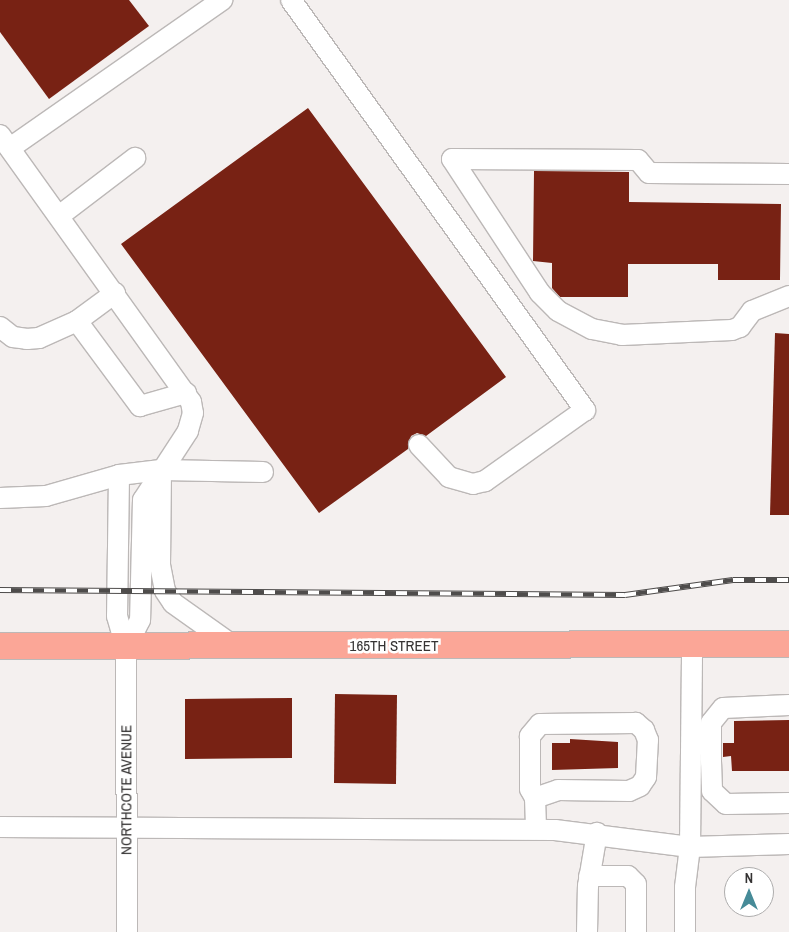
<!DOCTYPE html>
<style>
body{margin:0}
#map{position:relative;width:789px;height:932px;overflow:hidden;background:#f4f0ef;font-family:"Archivo Narrow",sans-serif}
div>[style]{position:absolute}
.building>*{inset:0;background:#782214}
.roads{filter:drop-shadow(1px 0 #bcb8b7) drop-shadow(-1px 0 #bcb8b7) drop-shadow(0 1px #bcb8b7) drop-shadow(0 -1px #bcb8b7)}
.minor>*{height:20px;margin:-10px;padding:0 10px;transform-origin:10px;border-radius:10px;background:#fff}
.major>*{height:26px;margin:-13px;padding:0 13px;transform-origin:13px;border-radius:13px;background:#fba697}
.rail>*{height:5.5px;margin-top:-2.75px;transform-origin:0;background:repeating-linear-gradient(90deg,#fff 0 11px,#4e4c4b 0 22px);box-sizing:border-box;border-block:1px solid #4e4c4b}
span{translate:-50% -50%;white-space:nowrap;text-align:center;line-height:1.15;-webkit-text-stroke:5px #fff;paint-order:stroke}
.street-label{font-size:15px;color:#353333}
.north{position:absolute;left:724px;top:867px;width:50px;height:50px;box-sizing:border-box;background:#fff;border:1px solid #aeadad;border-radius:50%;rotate:0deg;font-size:14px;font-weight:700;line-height:20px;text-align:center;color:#353333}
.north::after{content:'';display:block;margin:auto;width:18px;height:22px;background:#468b98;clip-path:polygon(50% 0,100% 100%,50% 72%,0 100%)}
</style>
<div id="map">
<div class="building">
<div style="clip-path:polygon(0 0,129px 0,149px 26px,49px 99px,0 32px)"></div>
<div style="clip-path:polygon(308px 108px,506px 377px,426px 436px,417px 433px,411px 436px,408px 449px,319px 513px,121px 244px)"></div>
<div style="clip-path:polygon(534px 171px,629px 172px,629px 202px,781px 204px,780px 280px,718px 280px,718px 264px,628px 264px,628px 297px,560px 297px,552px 288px,552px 263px,533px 261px)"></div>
<div style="clip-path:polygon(775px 333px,789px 334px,789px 515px,770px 515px)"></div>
<div style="clip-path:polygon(335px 694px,397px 695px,396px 784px,334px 783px)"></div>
<div style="clip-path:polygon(292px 698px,292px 758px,185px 759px,185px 699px)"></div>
<div style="clip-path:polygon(789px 720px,789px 771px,732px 771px,731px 756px,723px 757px,723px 743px,734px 743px,734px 721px)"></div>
<div style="clip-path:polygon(570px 739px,618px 742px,618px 768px,552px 770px,552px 743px,570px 743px)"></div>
</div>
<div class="roads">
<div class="minor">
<div style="left:291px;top:0;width:505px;rotate:54.36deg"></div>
<div style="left:585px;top:410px;width:123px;rotate:144.6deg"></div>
<div style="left:485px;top:481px;width:12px;rotate:166deg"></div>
<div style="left:473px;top:484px;width:25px;rotate:-164deg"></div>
<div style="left:449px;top:477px;width:44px;rotate:-133.2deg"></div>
<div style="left:0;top:135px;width:328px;rotate:54.4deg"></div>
<div style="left:191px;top:402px;width:11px;rotate:80deg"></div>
<div style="left:193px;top:413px;width:19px;rotate:106deg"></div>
<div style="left:188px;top:431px;width:82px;rotate:123.1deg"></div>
<div style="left:143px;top:500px;width:120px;rotate:91.4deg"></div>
<div style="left:140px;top:620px;width:30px;rotate:117deg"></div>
<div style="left:10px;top:148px;width:259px;rotate:-34.9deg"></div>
<div style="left:789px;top:174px;width:140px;rotate:-179.6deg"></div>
<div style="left:649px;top:173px;width:17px;rotate:-130deg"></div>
<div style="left:638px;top:160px;width:186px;rotate:-179.7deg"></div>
<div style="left:452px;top:159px;width:160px;rotate:56.7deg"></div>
<div style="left:540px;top:293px;width:25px;rotate:45deg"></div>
<div style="left:558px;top:311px;width:38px;rotate:28deg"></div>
<div style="left:592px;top:329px;width:31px;rotate:11deg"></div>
<div style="left:622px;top:335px;width:110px;rotate:-2.6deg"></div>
<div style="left:732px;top:330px;width:9px;rotate:-21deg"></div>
<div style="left:740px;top:327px;width:20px;rotate:-53deg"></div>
<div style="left:752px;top:311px;width:40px;rotate:-22deg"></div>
<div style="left:59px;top:216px;width:96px;rotate:-37.3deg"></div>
<div style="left:115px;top:293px;width:47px;rotate:143.6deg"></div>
<div style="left:77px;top:321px;width:106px;rotate:53.5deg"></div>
<div style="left:140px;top:406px;width:48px;rotate:-15.8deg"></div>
<div style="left:0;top:327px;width:16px;rotate:38deg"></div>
<div style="left:13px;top:337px;width:14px;rotate:8deg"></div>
<div style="left:27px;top:339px;width:12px;rotate:-5deg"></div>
<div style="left:39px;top:338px;width:42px;rotate:-24.1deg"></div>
<div style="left:161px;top:470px;width:95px;rotate:90.6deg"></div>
<div style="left:160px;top:565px;width:26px;rotate:79deg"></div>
<div style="left:165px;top:591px;width:14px;rotate:56deg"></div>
<div style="left:173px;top:603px;width:76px;rotate:35.4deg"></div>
<div style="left:119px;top:475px;width:141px;rotate:90.8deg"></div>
<div style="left:117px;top:616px;width:32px;rotate:74deg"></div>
<div style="left:126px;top:647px;width:285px;rotate:89.8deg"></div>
<div style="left:0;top:498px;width:46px;rotate:-2.5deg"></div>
<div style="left:46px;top:496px;width:76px;rotate:-16deg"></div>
<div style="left:119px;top:475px;width:42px;rotate:-6.8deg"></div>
<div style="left:161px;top:470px;width:102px;rotate:1.1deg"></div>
<div style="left:789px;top:705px;width:66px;rotate:177.4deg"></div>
<div style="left:723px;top:708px;width:19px;rotate:129deg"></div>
<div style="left:711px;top:723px;width:38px;rotate:90deg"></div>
<div style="left:711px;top:761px;width:30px;rotate:88deg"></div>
<div style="left:712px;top:791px;width:19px;rotate:43deg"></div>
<div style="left:726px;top:804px;width:63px;rotate:-0.9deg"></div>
<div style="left:535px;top:798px;width:24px;rotate:-19deg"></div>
<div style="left:558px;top:790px;width:71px;rotate:0.8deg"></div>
<div style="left:629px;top:791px;width:12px;rotate:-24deg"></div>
<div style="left:640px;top:786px;width:11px;rotate:-56deg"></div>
<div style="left:646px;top:777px;width:37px;rotate:-87deg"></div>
<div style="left:648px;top:740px;width:11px;rotate:-112deg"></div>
<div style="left:644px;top:730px;width:11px;rotate:-139deg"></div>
<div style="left:636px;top:723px;width:96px;rotate:179.4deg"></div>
<div style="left:540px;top:724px;width:16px;rotate:130deg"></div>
<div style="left:530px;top:736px;width:53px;rotate:90deg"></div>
<div style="left:530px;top:789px;width:10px;rotate:61deg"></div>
<div style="left:535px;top:798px;width:31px;rotate:88deg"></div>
<div style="left:0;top:827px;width:555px;rotate:0.31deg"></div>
<div style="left:555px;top:830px;width:136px;rotate:7.2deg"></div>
<div style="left:690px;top:847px;width:99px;rotate:-1.7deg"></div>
<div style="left:589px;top:876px;width:39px"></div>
<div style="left:628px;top:876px;width:11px;rotate:45deg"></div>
<div style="left:636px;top:884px;width:48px;rotate:90deg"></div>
<div style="left:587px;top:932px;width:46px;rotate:-88.8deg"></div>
<div style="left:588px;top:886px;width:54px;rotate:-80.4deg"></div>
<div style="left:685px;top:932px;width:45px;rotate:-90deg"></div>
<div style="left:685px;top:887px;width:40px;rotate:-82.9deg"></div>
<div style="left:690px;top:847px;width:202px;rotate:-89.4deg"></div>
</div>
<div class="major">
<div style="left:0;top:646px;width:789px;rotate:-0.15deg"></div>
</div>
</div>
<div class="rail">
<div style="left:0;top:590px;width:625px;rotate:0.46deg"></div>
<div style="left:625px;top:595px;width:109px;rotate:-7.9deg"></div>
<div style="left:733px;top:580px;width:56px"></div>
</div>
<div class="street-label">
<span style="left:394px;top:646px">165TH STREET</span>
<span style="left:126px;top:790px;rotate:-90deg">NORTHCOTE AVENUE</span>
</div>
<div class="north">N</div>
</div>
